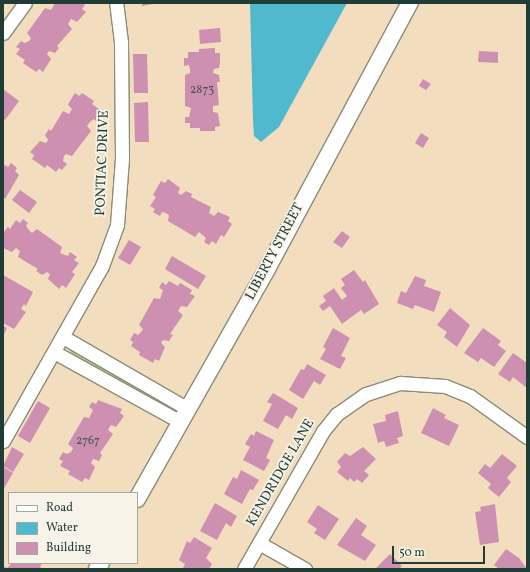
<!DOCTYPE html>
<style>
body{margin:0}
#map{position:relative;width:530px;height:572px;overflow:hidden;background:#f3ddbf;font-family:Vollkorn,serif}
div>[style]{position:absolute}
.green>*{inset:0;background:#b3d37b}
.water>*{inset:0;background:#51b9ce}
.building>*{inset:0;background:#cd90b0}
.roads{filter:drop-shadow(1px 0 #898d7a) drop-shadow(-1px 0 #898d7a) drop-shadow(0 1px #898d7a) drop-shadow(0 -1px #898d7a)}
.minor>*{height:13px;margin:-6.5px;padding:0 6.5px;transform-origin:6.5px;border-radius:6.5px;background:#fff}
.tertiary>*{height:16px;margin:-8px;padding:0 8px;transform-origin:8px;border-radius:8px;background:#fff}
span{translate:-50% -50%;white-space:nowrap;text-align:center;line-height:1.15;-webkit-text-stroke:3.5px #f7f3e8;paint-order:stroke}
.number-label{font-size:12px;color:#4a5253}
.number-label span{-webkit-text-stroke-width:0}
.street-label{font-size:14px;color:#1f3d34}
.frame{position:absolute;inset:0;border:4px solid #1f3d34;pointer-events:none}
.legend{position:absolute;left:8px;top:492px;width:130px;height:72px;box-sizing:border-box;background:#f7f3e8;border:1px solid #a1aaa0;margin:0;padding:5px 7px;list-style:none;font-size:12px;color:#1f3d34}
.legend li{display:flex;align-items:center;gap:8px;height:20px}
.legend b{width:20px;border:1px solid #a1aaa0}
.scale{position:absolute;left:392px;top:546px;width:93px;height:18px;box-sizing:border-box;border:2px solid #1f3d34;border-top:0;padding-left:5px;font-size:12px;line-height:14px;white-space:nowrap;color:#1f3d34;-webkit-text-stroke:3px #f7f3e8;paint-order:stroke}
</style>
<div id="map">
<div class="green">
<div style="clip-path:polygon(72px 349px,162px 400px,162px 404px,161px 406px,69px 353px)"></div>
</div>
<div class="water">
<div style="clip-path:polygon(250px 3px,347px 3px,279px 127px,261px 142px,254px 136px,253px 120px)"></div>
</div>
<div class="building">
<div style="clip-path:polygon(55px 3px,82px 3px,85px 5px,82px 9px,86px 12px,77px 22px,71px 19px,68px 24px,72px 29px,57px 46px,59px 48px,55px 53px,49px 51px,47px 54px,51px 59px,43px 72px,39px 69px,36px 72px,23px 63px,25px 60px,16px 54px,20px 49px,16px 47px,21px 41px,25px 43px,29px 41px,31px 38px,27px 33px,45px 8px,51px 10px)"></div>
<div style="clip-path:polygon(142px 3px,152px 3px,153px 4px,142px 6px)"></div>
<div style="clip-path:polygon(220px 28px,221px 42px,200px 44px,199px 30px)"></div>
<div style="clip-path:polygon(215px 48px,215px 53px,220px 53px,220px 63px,219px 68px,214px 69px,213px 73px,219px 75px,220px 82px,217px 82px,219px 105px,213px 106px,213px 112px,218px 113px,220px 126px,215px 127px,215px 131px,200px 131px,200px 128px,190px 128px,190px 123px,185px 123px,185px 117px,189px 117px,191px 108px,185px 106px,185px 75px,190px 73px,190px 70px,189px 65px,184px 66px,184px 58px,188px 58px,188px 52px,199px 52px,199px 49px)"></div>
<div style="clip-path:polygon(479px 51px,498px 52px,498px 63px,478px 62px)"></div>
<div style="clip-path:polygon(133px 54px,147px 54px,148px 93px,134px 93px)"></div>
<div style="clip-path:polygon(423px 79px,431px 84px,426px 90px,419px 86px)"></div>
<div style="clip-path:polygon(3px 89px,19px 101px,5px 120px,3px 119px)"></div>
<div style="clip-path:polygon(75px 93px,79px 96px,82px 93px,94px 101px,92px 104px,100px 110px,97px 114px,101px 117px,97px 122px,94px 119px,90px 122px,87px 126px,91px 131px,72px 156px,66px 154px,64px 156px,63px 161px,67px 164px,62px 170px,59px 168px,56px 172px,47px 165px,45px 168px,32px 159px,34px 155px,30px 152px,40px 141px,46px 143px,48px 140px,45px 135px,49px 129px,51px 131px,63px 111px,69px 114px,72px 109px,68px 105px,70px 101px)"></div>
<div style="clip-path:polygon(148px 102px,149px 142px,135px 142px,134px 103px)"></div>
<div style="clip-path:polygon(421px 133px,429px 138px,423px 148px,415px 143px)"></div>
<div style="clip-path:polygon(11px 163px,17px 168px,15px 171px,19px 175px,5px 199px,3px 197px,3px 167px,5px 165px,8px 167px)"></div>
<div style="clip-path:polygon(168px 179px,180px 188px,178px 193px,181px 195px,186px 191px,192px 194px,191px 197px,211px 207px,209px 213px,214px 216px,218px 212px,230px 217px,228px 221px,232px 224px,224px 237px,221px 235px,216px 244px,212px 241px,209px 245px,204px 242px,206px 238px,199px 232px,195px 237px,168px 221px,169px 215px,166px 213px,162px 212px,160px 216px,153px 212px,155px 209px,150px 206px,156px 197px,153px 195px,161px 181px,165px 183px)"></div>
<div style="clip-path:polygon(20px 190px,37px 202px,29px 213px,12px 200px)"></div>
<div style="clip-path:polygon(23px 219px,28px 223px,26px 226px,29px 230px,32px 233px,37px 229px,62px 247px,60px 253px,68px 256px,70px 252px,77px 257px,74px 260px,79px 263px,72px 272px,75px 274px,66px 288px,62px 285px,59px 289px,48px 279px,50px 274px,47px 272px,42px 275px,36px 271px,38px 269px,18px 257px,20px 251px,16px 248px,12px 252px,3px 248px,3px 233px,8px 227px,10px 229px,16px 220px,20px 223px)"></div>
<div style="clip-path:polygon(342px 231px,350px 237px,342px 248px,333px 242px)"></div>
<div style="clip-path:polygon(129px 240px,141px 247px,130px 265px,118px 258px)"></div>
<div style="clip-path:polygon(172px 256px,206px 276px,198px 289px,165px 269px)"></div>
<div style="clip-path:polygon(354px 270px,363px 282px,365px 280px,379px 304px,364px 314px,361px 310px,342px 324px,330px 306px,323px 311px,319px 306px,326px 301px,323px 296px,334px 288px,342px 300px,347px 296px,341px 288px,345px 285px,341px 279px)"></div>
<div style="clip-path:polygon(3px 275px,33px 292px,26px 306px,24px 304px,21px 309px,26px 312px,14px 329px,3px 323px)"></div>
<div style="clip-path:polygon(415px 276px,426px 280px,424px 286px,441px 292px,434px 312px,415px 305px,413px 309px,397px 303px,401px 291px,406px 293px)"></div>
<div style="clip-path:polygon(169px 281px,178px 286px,180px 283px,192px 290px,190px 294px,195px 296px,187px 307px,181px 306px,178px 311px,183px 315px,170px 334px,173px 335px,169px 341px,163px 340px,161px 343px,165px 347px,159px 361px,155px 359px,153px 363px,139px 355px,140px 352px,131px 346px,133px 342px,130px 340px,134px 333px,138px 335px,141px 332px,143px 329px,139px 325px,154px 298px,160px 299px,163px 290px,159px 288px,162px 282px,166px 285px)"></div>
<div style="clip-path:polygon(450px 308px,470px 325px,457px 347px,444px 337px,447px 332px,437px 325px)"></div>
<div style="clip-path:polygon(3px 326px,7px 328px,3px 336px)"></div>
<div style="clip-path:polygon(333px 328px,350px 338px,341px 356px,346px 358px,340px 369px,320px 359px,326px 349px,323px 347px)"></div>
<div style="clip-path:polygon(483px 328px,501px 341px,498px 345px,506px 351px,494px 367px,481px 358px,478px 362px,464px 353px)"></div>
<div style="clip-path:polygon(513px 353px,527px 363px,527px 388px,513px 377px,510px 382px,498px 374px)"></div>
<div style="clip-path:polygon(307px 364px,326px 375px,320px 385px,314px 381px,303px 399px,289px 390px,301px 369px,304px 370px)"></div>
<div style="clip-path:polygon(273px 393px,298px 408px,292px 419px,286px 415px,278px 429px,263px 421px,272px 404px,267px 402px)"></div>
<div style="clip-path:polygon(98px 400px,122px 409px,120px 413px,124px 416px,116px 427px,111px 425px,108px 430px,113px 434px,100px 453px,102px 455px,99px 461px,93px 459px,91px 463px,95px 467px,89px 480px,85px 478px,82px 482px,68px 474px,70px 471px,60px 466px,63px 461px,59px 459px,63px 452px,67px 454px,71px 452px,73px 448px,68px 444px,84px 417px,89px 418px,93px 410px,89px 407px,92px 402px,96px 404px)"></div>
<div style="clip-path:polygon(38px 401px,50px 408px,30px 443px,18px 436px)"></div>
<div style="clip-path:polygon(433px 408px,446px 415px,444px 418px,459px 425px,449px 446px,421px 433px)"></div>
<div style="clip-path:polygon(398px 411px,403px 436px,397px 438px,399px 443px,386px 447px,384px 441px,378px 443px,373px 424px,386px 421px,385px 415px)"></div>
<div style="clip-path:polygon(256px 431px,274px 440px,266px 458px,270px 460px,264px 471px,243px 460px,250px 447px,245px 444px,251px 434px,254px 436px)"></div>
<div style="clip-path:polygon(12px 447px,24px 454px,13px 472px,3px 466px)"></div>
<div style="clip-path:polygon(363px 447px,376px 459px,364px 471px,369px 475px,362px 483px,357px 479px,354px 482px,350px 478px,348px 481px,337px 472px,341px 467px,337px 462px,345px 453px,350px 456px)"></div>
<div style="clip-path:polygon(502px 454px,517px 466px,507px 478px,511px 482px,499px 497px,488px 488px,491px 484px,478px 473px,485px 464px,490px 468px)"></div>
<div style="clip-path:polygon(3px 467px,13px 473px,3px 490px)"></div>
<div style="clip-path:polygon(241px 470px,259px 480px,253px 490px,250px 489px,242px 504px,224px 494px,233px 477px,237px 479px)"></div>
<div style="clip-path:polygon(215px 503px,237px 516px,231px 527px,226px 523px,217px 540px,200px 531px)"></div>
<div style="clip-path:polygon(495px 504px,499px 542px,480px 545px,475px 512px,481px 511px,480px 507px)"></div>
<div style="clip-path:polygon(318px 505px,339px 519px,325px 540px,314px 533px,317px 529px,307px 522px)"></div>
<div style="clip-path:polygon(356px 518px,367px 526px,361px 535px,376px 545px,365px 561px,337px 545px)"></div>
<div style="clip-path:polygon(194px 537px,212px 548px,206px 558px,212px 564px,209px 569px,185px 569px,183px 568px,185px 564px,179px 560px,187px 541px,190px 543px)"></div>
<div style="clip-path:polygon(506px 549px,519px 558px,527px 569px,499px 569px,494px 565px)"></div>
<div style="clip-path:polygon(390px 554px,402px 566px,399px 569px,375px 569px)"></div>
<div style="clip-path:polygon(12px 563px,42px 563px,40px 567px,43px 569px,3px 569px,3px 566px,7px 568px)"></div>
</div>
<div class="roads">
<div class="minor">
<div style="left:3px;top:33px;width:37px;rotate:-54deg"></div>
<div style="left:63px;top:337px;width:144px;rotate:29.9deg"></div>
<div style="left:54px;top:352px;width:145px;rotate:28.9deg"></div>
<div style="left:3px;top:441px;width:201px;rotate:-60.5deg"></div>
<div style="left:102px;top:266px;width:44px;rotate:-69.9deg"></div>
<div style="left:117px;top:225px;width:67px;rotate:-85.7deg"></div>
<div style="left:122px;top:158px;width:116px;rotate:-90.5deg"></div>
<div style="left:121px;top:42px;width:39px;rotate:-97deg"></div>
<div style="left:259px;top:543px;width:53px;rotate:29.5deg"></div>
<div style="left:244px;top:569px;width:159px;rotate:-60.2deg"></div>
<div style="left:323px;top:431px;width:22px;rotate:-51deg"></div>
<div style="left:337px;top:414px;width:35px;rotate:-35deg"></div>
<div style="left:366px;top:394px;width:36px;rotate:-18deg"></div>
<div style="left:400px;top:383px;width:45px;rotate:3.8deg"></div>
<div style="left:445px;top:386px;width:27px;rotate:22deg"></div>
<div style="left:470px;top:396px;width:70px;rotate:35.7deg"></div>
</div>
<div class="tertiary">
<div style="left:137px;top:499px;width:262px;rotate:-60.5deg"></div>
<div style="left:266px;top:271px;width:304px;rotate:-61.8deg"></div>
<div style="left:97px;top:569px;width:7px;rotate:-56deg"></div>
</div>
</div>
<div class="number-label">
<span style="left:202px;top:91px">2873</span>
<span style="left:88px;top:442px">2767</span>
</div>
<div class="street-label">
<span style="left:103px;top:163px;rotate:-88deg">PONTIAC DRIVE</span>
<span style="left:275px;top:252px;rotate:-62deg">LIBERTY STREET</span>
<span style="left:281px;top:473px;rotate:-60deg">KENDRIDGE LANE</span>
</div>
<div class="frame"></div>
<ul class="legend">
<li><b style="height:5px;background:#fff"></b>Road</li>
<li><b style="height:11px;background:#51b9ce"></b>Water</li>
<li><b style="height:11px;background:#cd90b0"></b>Building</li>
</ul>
<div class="scale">50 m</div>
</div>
